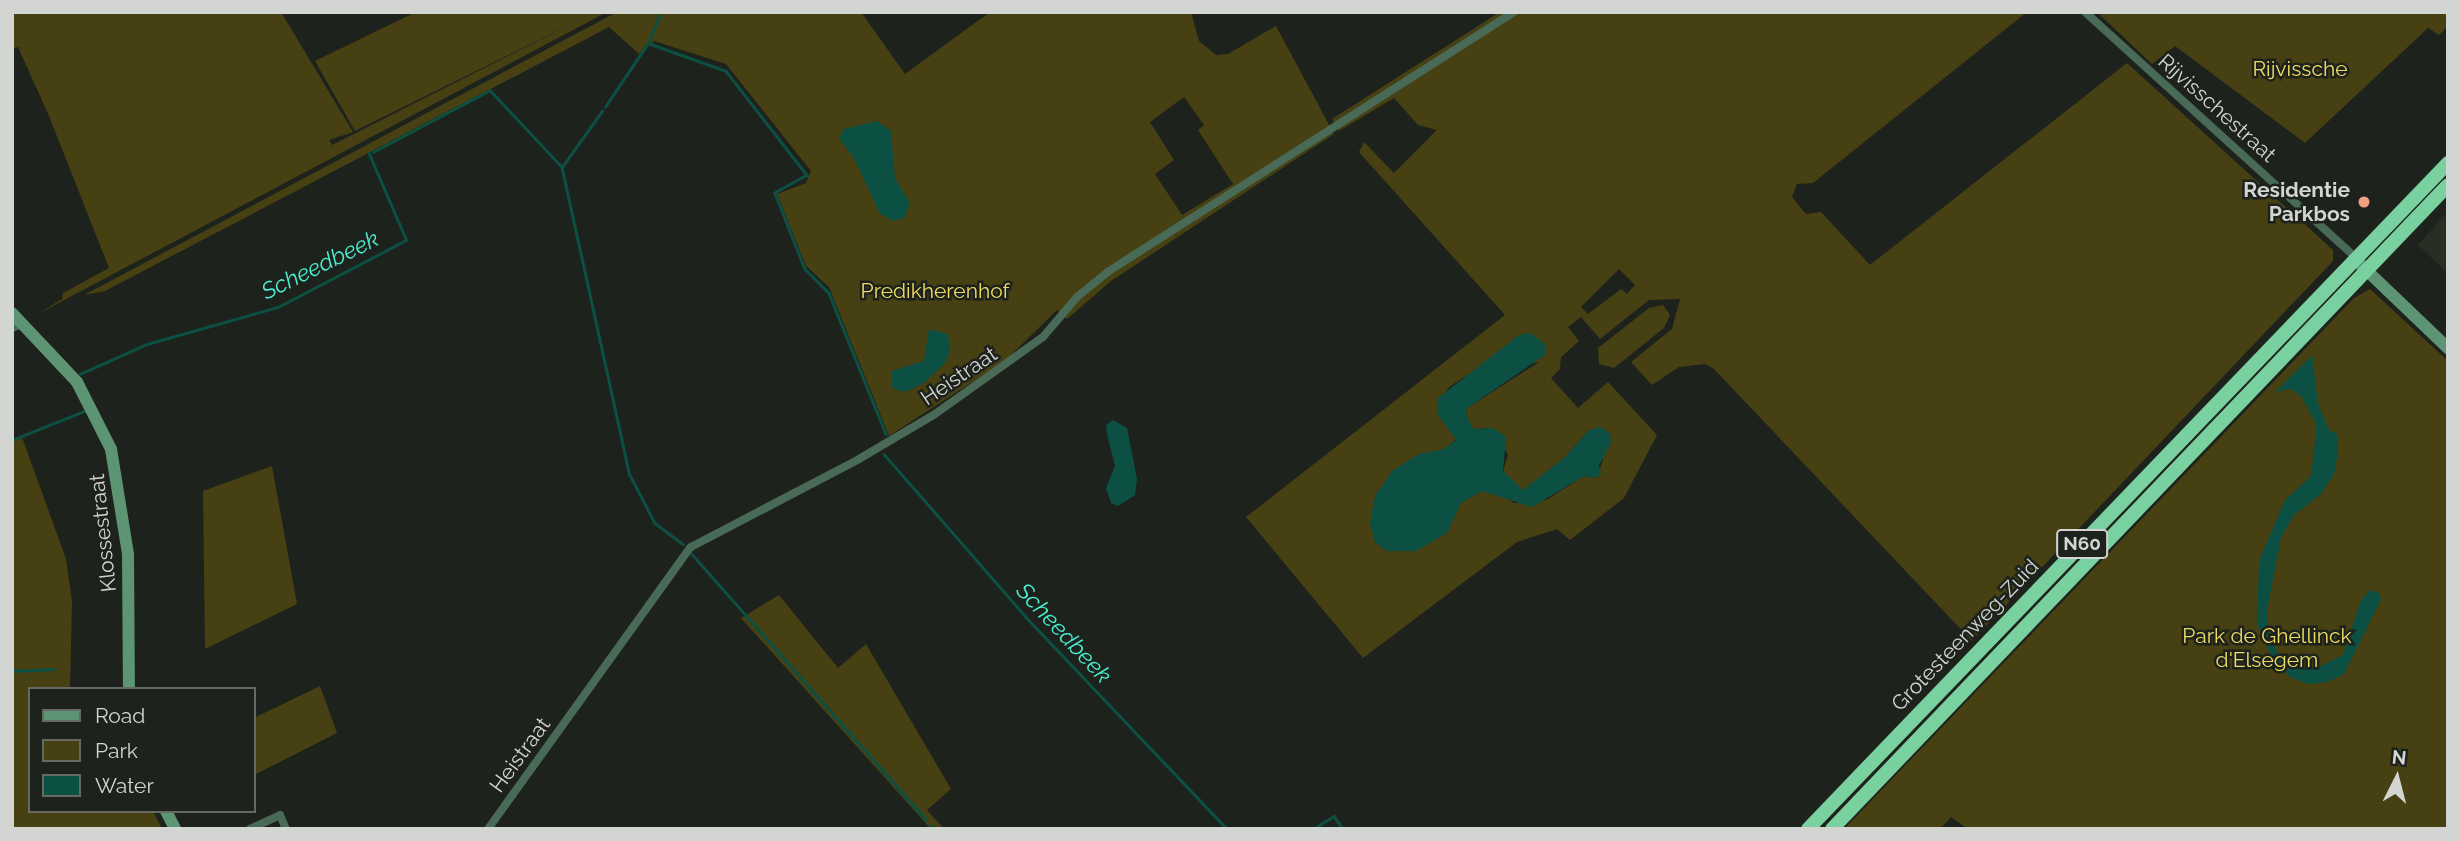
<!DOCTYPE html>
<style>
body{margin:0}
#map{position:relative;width:2460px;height:841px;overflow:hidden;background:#1e221d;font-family:Raleway,sans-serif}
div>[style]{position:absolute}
.built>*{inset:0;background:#272f25}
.green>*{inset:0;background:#464013}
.water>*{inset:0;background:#0c5044}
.stream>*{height:2.5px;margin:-1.25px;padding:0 1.25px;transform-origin:1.25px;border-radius:1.25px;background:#0c5044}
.street>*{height:8px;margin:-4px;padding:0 4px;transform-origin:4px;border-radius:4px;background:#486a56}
.secondary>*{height:12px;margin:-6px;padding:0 6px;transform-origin:6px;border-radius:6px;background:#5d9474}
.highway>*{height:14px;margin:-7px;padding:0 7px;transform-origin:7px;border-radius:7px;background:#79d1a0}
.dots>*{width:19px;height:19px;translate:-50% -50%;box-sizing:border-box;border:4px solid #1e221d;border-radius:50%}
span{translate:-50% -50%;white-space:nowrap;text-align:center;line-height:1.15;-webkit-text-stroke:5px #1e221d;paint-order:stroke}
.shield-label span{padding:2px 5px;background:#1e221d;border:2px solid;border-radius:5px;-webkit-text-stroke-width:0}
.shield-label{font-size:19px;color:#d2d5d1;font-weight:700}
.park-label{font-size:21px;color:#eedb62}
.street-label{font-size:21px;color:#d2d5d1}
.poi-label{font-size:21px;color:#d2d5d1;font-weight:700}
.right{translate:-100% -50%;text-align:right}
.water-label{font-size:23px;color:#49efcf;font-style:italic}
.frame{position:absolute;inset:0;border:14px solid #d2d5d1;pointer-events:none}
.legend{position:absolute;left:28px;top:687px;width:228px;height:126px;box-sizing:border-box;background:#1e221d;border:2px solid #666a65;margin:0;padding:9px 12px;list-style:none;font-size:21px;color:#d2d5d1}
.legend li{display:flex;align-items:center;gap:14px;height:35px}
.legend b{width:35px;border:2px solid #666a65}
.north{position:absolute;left:2362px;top:743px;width:70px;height:70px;-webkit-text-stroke:5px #1e221d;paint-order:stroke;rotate:6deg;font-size:19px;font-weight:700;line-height:28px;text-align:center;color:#d2d5d1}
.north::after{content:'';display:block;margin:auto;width:24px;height:32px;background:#d2d5d1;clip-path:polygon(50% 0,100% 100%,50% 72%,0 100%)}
</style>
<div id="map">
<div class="built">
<div style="clip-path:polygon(2448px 211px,2448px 274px,2418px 245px)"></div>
</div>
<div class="green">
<div style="clip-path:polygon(12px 12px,281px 12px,353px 132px,329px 140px,332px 145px,589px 15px,355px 131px,315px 61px,416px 12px,607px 12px,36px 315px,62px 299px,63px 293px,109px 268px,49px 116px,18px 47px,12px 49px)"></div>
<div style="clip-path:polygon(evenodd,617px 12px,861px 12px,905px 74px,990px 12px,1191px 12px,1199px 41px,1216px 55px,1228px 54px,1276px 26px,1334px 134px,1111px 281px,1067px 319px,1057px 310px,1006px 360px,889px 436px,829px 287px,806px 266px,777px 194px,806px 183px,811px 171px,726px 64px,654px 41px,639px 54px,609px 27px,105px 291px,84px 295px,617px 12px,1184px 97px,1204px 125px,1198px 130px,1233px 184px,1182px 215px,1155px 174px,1174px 160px,1150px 122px,1184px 97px)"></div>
<div style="clip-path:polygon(evenodd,1500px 12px,2027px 12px,1813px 183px,1797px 184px,1792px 197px,1806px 214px,1821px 212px,1870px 265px,2127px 63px,2333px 250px,2333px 261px,1972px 641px,1714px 369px,1705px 364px,1679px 367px,1652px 385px,1641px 373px,1631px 362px,1672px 329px,1680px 299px,1649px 300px,1600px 339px,1581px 317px,1568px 327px,1579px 341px,1561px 357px,1560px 369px,1551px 378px,1578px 408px,1608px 382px,1657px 435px,1624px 498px,1570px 540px,1557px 529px,1517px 542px,1363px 658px,1246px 517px,1505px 315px,1359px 152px,1364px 142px,1394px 173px,1437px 130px,1418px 125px,1394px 98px,1339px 131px,1332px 119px,1500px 12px,1619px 269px,1635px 285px,1627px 294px,1621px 289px,1588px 314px,1581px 307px,1619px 269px,1500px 12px,1539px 362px,1466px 409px,1467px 418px,1474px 429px,1493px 428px,1508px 455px,1503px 471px,1517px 488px,1523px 491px,1565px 457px,1589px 430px,1603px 459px,1597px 478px,1584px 476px,1546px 500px,1514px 503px,1501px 494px,1482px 491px,1461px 503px,1447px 533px,1387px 551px,1375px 542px,1419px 454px,1444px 450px,1456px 439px,1437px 413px,1448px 388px,1467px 375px,1539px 362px)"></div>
<div style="clip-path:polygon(2097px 12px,2448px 12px,2448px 26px,2439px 35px,2428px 28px,2305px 143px,2175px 46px,2152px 64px)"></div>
<div style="clip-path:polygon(2370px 289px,2448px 361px,2448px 829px,1968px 829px,1951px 817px,1940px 829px,1844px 829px,2354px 298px)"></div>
<div style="clip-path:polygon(1663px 305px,1670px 315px,1664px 328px,1614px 368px,1599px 364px,1598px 348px,1649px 308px)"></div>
<div style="clip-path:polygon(22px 437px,66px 559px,72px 601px,70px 689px,30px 689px,30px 811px,153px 811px,162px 829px,12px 829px,12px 441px)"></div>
<div style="clip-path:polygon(272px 466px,297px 604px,205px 649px,203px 491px)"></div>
<div style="clip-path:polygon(779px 595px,838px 668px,866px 644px,951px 789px,927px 810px,944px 829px,931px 829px,741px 618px)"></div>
<div style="clip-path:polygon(320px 686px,337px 733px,254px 775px,254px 718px)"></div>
</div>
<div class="water">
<div style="clip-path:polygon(877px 121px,891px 131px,895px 178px,910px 203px,904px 218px,893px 221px,880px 214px,855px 160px,839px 138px,844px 129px)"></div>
<div style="clip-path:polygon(929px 329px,948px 334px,950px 351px,945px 363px,924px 383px,905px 392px,892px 388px,891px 371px,924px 361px)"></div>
<div style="clip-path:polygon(1530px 333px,1545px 344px,1545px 355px,1466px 409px,1467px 418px,1474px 429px,1493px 428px,1506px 437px,1503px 471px,1523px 490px,1565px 457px,1589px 430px,1600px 427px,1610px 433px,1611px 443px,1599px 465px,1601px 473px,1596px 478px,1584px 476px,1532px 507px,1482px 491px,1461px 503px,1447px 533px,1416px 551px,1387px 551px,1375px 542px,1370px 523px,1375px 496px,1392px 471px,1419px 454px,1444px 449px,1456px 440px,1437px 413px,1438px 398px,1519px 335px)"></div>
<div style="clip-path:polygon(2312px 355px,2318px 404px,2329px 430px,2337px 434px,2338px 452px,2334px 474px,2320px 495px,2294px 515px,2281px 538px,2267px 610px,2269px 635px,2278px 654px,2297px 666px,2317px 668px,2343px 655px,2361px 600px,2370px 590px,2379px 593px,2381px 599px,2344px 674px,2328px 682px,2308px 684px,2290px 677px,2273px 660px,2257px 624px,2259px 561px,2285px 500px,2311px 476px,2315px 440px,2316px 424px,2302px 397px,2291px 389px,2275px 392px)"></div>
<div style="clip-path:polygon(1113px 420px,1127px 428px,1137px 479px,1135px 495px,1118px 506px,1111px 503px,1106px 488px,1115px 466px,1107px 434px,1106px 425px)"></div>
</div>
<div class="stream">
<div style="left:648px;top:43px;width:83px;rotate:19.7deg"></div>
<div style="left:726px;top:71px;width:132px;rotate:52.1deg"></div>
<div style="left:807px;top:175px;width:37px;rotate:151deg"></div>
<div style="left:775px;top:193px;width:82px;rotate:68.5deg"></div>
<div style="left:805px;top:269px;width:34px;rotate:45deg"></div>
<div style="left:829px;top:293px;width:152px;rotate:68deg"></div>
<div style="left:605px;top:107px;width:77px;rotate:-56.1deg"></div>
<div style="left:648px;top:43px;width:34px;rotate:-67deg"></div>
<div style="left:373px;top:152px;width:132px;rotate:-27.9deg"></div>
<div style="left:490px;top:90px;width:105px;rotate:46.9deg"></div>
<div style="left:562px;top:167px;width:315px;rotate:77.6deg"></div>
<div style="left:630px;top:475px;width:54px;rotate:62.5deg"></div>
<div style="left:655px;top:523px;width:35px;rotate:37deg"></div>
<div style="left:562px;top:167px;width:69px;rotate:-54.5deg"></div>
<div style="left:80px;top:374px;width:73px;rotate:-24.1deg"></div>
<div style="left:147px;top:344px;width:136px;rotate:-15.8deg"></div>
<div style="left:278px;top:307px;width:144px;rotate:-27.6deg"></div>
<div style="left:406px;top:240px;width:94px;rotate:-113.3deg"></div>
<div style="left:12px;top:440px;width:81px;rotate:-21.8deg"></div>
<div style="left:884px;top:454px;width:216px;rotate:48.9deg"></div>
<div style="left:1026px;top:617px;width:292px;rotate:46.5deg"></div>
<div style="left:692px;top:554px;width:354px;rotate:48.6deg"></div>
<div style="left:12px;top:671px;width:41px;rotate:-2.8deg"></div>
<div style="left:931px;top:825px;width:6px;rotate:45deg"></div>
<div style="left:1313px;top:829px;width:25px;rotate:-32deg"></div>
<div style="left:1334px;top:816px;width:16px;rotate:55deg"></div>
</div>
<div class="street">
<div style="left:2085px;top:12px;width:366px;rotate:42.2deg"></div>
<div style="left:12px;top:328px;width:11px;rotate:-22deg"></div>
<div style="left:250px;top:829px;width:33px;rotate:-25deg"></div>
<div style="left:280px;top:815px;width:15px;rotate:67deg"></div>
<div style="left:488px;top:829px;width:347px;rotate:-54.3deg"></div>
<div style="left:691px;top:547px;width:190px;rotate:-27.6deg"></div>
<div style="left:859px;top:459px;width:88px;rotate:-30.6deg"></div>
<div style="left:935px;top:414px;width:133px;rotate:-35.5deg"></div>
<div style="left:1043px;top:337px;width:52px;rotate:-49.6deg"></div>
<div style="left:1077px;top:297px;width:41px;rotate:-39.1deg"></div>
<div style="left:1109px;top:271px;width:481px;rotate:-32.6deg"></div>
</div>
<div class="secondary">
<div style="left:2360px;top:264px;width:122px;rotate:43.7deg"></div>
<div style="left:12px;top:313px;width:95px;rotate:46.7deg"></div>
<div style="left:77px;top:382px;width:75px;rotate:63.1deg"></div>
<div style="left:111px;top:449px;width:106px;rotate:80.8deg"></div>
<div style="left:128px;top:554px;width:135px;rotate:89.6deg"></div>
<div style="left:166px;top:811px;width:20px;rotate:63deg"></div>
</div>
<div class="highway">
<div style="left:1808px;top:829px;width:924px;rotate:-46.14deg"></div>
<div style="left:1832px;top:829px;width:891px;rotate:-46.27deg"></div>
</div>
<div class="dots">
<div style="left:2364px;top:202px;background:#f2a07f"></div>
</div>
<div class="shield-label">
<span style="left:2082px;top:544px">N60</span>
</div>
<div class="park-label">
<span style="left:2300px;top:69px">Rijvissche</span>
<span style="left:935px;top:291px">Predikherenhof</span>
<span style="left:2267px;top:648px">Park de Ghellinck<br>d'Elsegem</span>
</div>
<div class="street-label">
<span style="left:2217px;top:108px;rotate:42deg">Rijvisschestraat</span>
<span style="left:959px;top:376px;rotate:-34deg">Heistraat</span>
<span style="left:103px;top:533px;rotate:-96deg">Klossestraat</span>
<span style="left:1965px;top:635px;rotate:-46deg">Grotesteenweg-Zuid</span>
<span style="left:520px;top:755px;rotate:-54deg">Heistraat</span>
</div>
<div class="poi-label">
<span class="right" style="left:2350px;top:202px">Residentie<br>Parkbos</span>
</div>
<div class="water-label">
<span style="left:320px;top:265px;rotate:-26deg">Scheedbeek</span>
<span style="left:1064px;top:633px;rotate:47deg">Scheedbeek</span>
</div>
<div class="frame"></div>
<ul class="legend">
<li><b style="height:9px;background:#5d9474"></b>Road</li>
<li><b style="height:19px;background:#464013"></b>Park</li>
<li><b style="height:19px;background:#0c5044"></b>Water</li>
</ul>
<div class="north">N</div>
</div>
